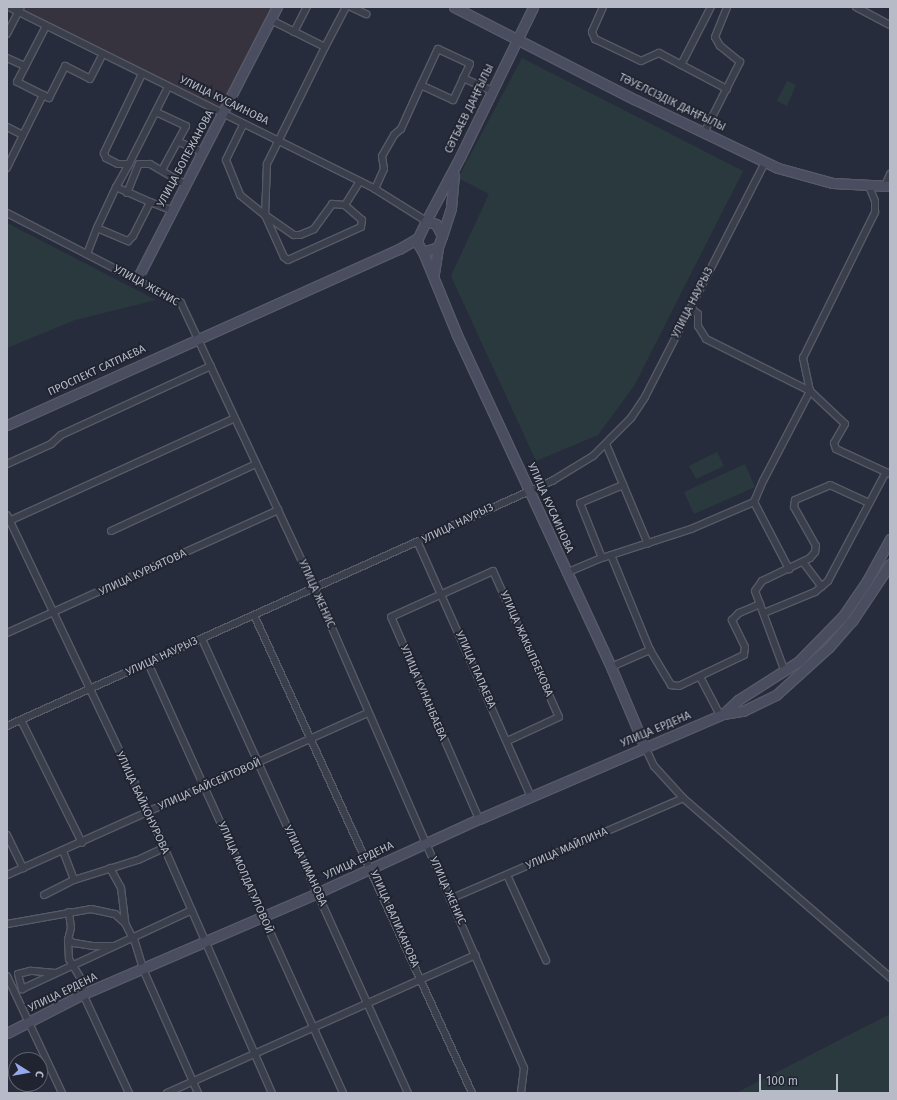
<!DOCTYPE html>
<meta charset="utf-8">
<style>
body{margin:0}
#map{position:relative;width:897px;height:1100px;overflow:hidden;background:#272c3c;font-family:"Fira Sans",sans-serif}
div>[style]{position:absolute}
.medical>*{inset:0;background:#36323e}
.green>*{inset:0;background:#2a393e}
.roads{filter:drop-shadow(1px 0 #565a67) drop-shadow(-1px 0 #565a67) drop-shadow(0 1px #565a67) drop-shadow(0 -1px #565a67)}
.street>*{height:6px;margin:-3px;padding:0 3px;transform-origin:3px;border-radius:3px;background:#3b3f4c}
.secondary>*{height:9px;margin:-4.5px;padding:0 4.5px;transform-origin:4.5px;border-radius:4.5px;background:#4a4d5f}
span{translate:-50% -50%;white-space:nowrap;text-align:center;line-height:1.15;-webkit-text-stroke:3.5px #202431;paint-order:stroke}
.street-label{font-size:11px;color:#b7bac7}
.frame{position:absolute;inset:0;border:8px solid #b7bac7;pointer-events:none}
.north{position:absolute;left:8px;top:1052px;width:40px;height:40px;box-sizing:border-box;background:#202431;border:1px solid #5c606d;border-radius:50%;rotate:101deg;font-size:11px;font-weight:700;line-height:16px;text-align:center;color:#b7bac7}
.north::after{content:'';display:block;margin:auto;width:14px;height:18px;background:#97a7ec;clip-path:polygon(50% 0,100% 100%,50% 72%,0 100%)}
.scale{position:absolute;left:759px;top:1074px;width:79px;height:18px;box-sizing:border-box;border:2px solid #b7bac7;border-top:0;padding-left:5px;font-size:12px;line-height:14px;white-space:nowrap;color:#b7bac7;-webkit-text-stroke:3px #202431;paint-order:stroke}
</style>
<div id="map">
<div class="medical">
<div style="clip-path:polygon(26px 7px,272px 7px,219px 111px,24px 11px)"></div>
</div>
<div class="green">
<div style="clip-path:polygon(522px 58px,743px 171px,634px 386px,598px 435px,536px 461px,451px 276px,489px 194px,458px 178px)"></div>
<div style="clip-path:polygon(787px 81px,796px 85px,787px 106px,777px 101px)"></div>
<div style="clip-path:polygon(7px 223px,156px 300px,75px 320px,7px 348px)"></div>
<div style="clip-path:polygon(717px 452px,724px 466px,696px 479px,689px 466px)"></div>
<div style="clip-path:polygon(745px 464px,755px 487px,694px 514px,684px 492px)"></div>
<div style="clip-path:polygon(890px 1014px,890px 1093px,736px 1093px)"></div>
</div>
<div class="roads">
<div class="street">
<div style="left:9px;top:7px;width:409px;rotate:26.4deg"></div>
<div style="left:375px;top:189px;width:60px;rotate:32.1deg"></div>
<div style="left:351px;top:7px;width:17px;rotate:25deg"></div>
<div style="left:603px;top:7px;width:27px;rotate:114deg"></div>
<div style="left:592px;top:32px;width:8px;rotate:67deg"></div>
<div style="left:595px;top:39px;width:51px;rotate:25.6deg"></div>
<div style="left:641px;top:61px;width:20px;rotate:-24deg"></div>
<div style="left:659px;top:53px;width:77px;rotate:27.9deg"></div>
<div style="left:856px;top:7px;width:38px;rotate:28deg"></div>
<div style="left:271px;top:20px;width:60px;rotate:26.6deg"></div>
<div style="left:325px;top:47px;width:131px;rotate:116.4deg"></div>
<div style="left:267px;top:164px;width:51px;rotate:92.2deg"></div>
<div style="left:265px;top:215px;width:35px;rotate:35deg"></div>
<div style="left:294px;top:235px;width:6px"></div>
<div style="left:300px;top:235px;width:15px;rotate:-23deg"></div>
<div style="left:314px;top:229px;width:31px;rotate:-54deg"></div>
<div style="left:332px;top:204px;width:13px;rotate:4deg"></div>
<div style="left:294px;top:32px;width:28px;rotate:-63deg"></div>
<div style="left:7px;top:34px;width:30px;rotate:-63deg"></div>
<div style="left:325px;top:47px;width:45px;rotate:-62.3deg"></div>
<div style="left:438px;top:49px;width:35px;rotate:25deg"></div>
<div style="left:470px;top:64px;width:40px;rotate:115deg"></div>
<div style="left:453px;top:100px;width:35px;rotate:-155deg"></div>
<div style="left:421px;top:85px;width:40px;rotate:-65deg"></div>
<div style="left:7px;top:58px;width:20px;rotate:24deg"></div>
<div style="left:681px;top:65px;width:65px;rotate:-62.7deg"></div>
<div style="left:142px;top:74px;width:88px;rotate:115.7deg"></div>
<div style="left:104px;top:153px;width:5px;rotate:68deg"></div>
<div style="left:106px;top:158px;width:13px;rotate:27deg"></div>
<div style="left:118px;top:164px;width:11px"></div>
<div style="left:129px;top:164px;width:86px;rotate:-63.1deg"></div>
<div style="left:463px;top:78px;width:32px;rotate:24deg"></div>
<div style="left:43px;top:95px;width:29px;rotate:-153deg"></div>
<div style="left:17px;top:82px;width:63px;rotate:-62.6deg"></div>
<div style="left:156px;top:112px;width:33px;rotate:25deg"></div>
<div style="left:186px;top:126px;width:50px;rotate:118.6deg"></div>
<div style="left:243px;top:125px;width:39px;rotate:116deg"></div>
<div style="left:226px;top:160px;width:38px;rotate:68deg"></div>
<div style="left:240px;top:195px;width:32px;rotate:39deg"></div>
<div style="left:265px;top:215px;width:46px;rotate:65.7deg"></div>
<div style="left:284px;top:257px;width:5px;rotate:37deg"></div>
<div style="left:288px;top:260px;width:80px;rotate:-24.3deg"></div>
<div style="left:361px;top:227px;width:7px;rotate:-82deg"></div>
<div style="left:362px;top:220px;width:23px;rotate:-139deg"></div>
<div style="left:345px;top:205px;width:28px;rotate:-58deg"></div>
<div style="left:7px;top:127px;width:18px;rotate:27deg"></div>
<div style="left:23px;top:135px;width:37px;rotate:116deg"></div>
<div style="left:704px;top:133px;width:80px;rotate:-63.1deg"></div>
<div style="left:740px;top:62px;width:26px;rotate:-141deg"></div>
<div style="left:720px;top:46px;width:10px;rotate:-119deg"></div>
<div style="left:715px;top:37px;width:32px;rotate:-68deg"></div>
<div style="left:23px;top:135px;width:45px;rotate:-63.4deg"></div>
<div style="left:43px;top:95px;width:7px;rotate:27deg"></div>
<div style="left:49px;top:98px;width:36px;rotate:-63deg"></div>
<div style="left:65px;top:66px;width:28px;rotate:27deg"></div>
<div style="left:90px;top:79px;width:28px;rotate:-63deg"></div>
<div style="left:179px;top:142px;width:26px;rotate:23deg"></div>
<div style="left:129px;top:164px;width:26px;rotate:119deg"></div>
<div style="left:116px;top:187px;width:37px;rotate:24deg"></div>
<div style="left:885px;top:186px;width:13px;rotate:-67deg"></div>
<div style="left:375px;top:189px;width:22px;rotate:-66deg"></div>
<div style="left:384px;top:169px;width:13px;rotate:-99deg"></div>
<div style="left:382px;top:156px;width:24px;rotate:-60deg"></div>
<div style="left:394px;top:135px;width:9px;rotate:-41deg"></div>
<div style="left:401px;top:129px;width:48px;rotate:-65.6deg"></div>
<div style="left:127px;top:193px;width:31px;rotate:-68deg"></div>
<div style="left:139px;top:164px;width:11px"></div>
<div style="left:150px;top:164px;width:42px;rotate:30.3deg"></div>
<div style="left:7px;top:213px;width:196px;rotate:27.3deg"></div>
<div style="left:181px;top:303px;width:316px;rotate:64.9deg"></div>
<div style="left:315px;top:589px;width:523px;rotate:66.43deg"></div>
<div style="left:524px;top:1068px;width:25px;rotate:97deg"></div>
<div style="left:97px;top:228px;width:45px;rotate:-65.1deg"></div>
<div style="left:87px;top:254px;width:28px;rotate:-69deg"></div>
<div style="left:97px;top:228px;width:34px;rotate:23deg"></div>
<div style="left:128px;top:241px;width:7px;rotate:-45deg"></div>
<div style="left:133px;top:236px;width:38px;rotate:-63deg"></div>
<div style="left:150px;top:202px;width:25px;rotate:21deg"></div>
<div style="left:691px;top:308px;width:9px;rotate:41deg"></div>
<div style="left:698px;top:314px;width:12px;rotate:90deg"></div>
<div style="left:698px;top:326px;width:15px;rotate:58deg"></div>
<div style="left:706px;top:339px;width:116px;rotate:26.6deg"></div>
<div style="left:810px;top:391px;width:48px;rotate:43.3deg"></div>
<div style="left:845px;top:424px;width:22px;rotate:120deg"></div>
<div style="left:834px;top:443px;width:6px;rotate:72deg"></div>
<div style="left:836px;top:449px;width:60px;rotate:24.8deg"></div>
<div style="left:606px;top:444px;width:108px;rotate:67.2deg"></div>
<div style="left:7px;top:464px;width:48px;rotate:-24.4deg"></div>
<div style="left:51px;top:444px;width:13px;rotate:-42deg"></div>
<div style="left:61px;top:435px;width:165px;rotate:-24.7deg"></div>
<div style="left:754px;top:502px;width:76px;rotate:62.4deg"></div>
<div style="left:7px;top:515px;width:330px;rotate:64.5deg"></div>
<div style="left:149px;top:813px;width:306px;rotate:66.3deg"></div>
<div style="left:9px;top:521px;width:248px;rotate:-24.5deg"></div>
<div style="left:111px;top:531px;width:160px;rotate:-24.8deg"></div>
<div style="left:418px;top:543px;width:278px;rotate:66deg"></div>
<div style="left:611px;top:555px;width:103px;rotate:67.7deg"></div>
<div style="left:602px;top:558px;width:59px;rotate:-111.8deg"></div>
<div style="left:580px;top:503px;width:47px;rotate:-22.7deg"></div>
<div style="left:803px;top:562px;width:31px;rotate:53deg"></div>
<div style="left:566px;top:573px;width:39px;rotate:-23deg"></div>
<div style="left:602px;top:558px;width:94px;rotate:-18deg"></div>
<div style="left:691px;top:529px;width:69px;rotate:-23.2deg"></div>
<div style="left:754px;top:502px;width:23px;rotate:-67deg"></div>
<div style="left:763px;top:481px;width:102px;rotate:-62.4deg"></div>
<div style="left:810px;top:391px;width:34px;rotate:-102deg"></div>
<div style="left:803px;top:358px;width:163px;rotate:-63.7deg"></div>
<div style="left:875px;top:212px;width:11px;rotate:-90deg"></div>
<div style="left:875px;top:201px;width:16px;rotate:-112deg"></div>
<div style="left:764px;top:613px;width:55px;rotate:-22.4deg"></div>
<div style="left:815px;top:592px;width:17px;rotate:-40deg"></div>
<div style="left:828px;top:581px;width:123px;rotate:-62deg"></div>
<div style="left:254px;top:615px;width:525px;rotate:65.48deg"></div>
<div style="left:7px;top:633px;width:298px;rotate:-24.4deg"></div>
<div style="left:202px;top:639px;width:499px;rotate:65.6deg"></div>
<div style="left:148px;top:663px;width:472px;rotate:65.6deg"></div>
<div style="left:611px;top:667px;width:43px;rotate:-23.6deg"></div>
<div style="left:650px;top:650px;width:41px;rotate:59deg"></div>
<div style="left:671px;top:685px;width:8px;rotate:7deg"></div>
<div style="left:679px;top:686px;width:72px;rotate:-25.5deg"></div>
<div style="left:744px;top:655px;width:8px;rotate:-83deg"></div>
<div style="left:745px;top:647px;width:30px;rotate:-116deg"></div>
<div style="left:732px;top:620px;width:10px;rotate:-45deg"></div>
<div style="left:739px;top:613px;width:23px;rotate:-23deg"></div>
<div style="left:785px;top:672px;width:86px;rotate:-110.3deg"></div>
<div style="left:755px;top:591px;width:12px;rotate:-55deg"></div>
<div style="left:762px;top:581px;width:53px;rotate:-25.6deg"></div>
<div style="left:810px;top:558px;width:8px;rotate:-50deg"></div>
<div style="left:815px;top:552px;width:6px;rotate:-81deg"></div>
<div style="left:816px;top:546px;width:45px;rotate:-119.4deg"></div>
<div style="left:794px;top:507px;width:7px;rotate:-82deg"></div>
<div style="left:795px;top:500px;width:38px;rotate:-23deg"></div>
<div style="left:830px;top:485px;width:43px;rotate:24.8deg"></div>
<div style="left:700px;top:677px;width:43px;rotate:62.2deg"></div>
<div style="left:21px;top:720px;width:137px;rotate:63.6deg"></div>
<div style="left:7px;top:726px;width:598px;rotate:-24.21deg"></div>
<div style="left:552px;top:481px;width:48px;rotate:-31.4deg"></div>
<div style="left:593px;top:456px;width:54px;rotate:-45deg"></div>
<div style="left:631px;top:418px;width:25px;rotate:-56deg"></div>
<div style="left:645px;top:397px;width:264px;rotate:-62.9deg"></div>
<div style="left:645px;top:747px;width:21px;rotate:65deg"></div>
<div style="left:654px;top:766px;width:43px;rotate:47.8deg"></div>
<div style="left:683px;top:798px;width:274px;rotate:40.9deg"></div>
<div style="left:479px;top:819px;width:220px;rotate:-113.5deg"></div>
<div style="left:391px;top:617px;width:112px;rotate:-24.3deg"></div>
<div style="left:493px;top:571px;width:160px;rotate:65.7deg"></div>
<div style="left:559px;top:717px;width:57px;rotate:155.2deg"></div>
<div style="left:7px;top:835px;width:37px;rotate:64deg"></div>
<div style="left:63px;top:851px;width:31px;rotate:69deg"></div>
<div style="left:110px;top:868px;width:23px;rotate:61deg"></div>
<div style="left:121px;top:888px;width:35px;rotate:83deg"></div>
<div style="left:125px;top:923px;width:18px;rotate:63deg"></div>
<div style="left:7px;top:875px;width:396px;rotate:-24.2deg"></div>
<div style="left:507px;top:875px;width:94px;rotate:65.4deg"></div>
<div style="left:44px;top:895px;width:34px;rotate:-27deg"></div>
<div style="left:74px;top:880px;width:67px;rotate:-17.4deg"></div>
<div style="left:138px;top:860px;width:29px;rotate:-25deg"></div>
<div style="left:450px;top:899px;width:254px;rotate:-23.4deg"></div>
<div style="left:69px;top:912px;width:16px;rotate:83deg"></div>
<div style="left:71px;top:928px;width:12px;rotate:104deg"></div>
<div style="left:68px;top:940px;width:7px;rotate:27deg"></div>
<div style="left:74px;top:943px;width:20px;rotate:9deg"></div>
<div style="left:94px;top:946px;width:19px"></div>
<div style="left:7px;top:924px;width:85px;rotate:-10.1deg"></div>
<div style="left:91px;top:909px;width:25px;rotate:12deg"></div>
<div style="left:115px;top:914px;width:13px;rotate:42deg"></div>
<div style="left:134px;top:939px;width:31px;rotate:73deg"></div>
<div style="left:143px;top:969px;width:136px;rotate:66.1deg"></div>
<div style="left:68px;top:940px;width:19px;rotate:87deg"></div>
<div style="left:69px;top:959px;width:26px;rotate:59deg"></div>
<div style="left:82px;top:981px;width:13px;rotate:86deg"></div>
<div style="left:83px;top:994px;width:109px;rotate:65.1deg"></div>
<div style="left:55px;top:973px;width:25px;rotate:-175deg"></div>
<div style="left:30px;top:971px;width:12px;rotate:166deg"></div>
<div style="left:18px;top:974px;width:16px;rotate:75deg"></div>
<div style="left:22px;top:989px;width:187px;rotate:-24.9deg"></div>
<div style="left:7px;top:976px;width:129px;rotate:64.8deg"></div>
<div style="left:167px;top:1093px;width:338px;rotate:-24.1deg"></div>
</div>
<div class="secondary">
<div style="left:454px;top:7px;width:204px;rotate:27.1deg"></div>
<div style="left:636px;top:100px;width:157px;rotate:25.6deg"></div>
<div style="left:778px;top:168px;width:57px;rotate:15.3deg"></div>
<div style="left:833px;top:183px;width:57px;rotate:3deg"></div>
<div style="left:426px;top:221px;width:72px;rotate:-62deg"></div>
<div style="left:460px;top:157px;width:167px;rotate:-64deg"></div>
<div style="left:442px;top:236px;width:29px;rotate:-72deg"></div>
<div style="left:451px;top:208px;width:33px;rotate:-85deg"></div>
<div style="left:423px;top:252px;width:90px;rotate:67.7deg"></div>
<div style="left:457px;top:335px;width:366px;rotate:65.1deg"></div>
<div style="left:611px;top:667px;width:87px;rotate:67deg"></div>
<div style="left:434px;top:273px;width:26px;rotate:-81deg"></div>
<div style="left:137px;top:279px;width:306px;rotate:-62.8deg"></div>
<div style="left:7px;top:425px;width:430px;rotate:-24.2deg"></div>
<div style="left:399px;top:249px;width:22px;rotate:-30deg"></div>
<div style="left:418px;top:238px;width:19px;rotate:-65deg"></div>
<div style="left:426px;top:221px;width:10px;rotate:17deg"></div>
<div style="left:436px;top:224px;width:13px;rotate:63deg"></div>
<div style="left:442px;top:236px;width:12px;rotate:110deg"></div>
<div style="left:438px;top:247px;width:16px;rotate:162deg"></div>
<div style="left:423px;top:252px;width:9px;rotate:-122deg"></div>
<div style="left:418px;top:244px;width:6px;rotate:-90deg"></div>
<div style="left:723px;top:714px;width:21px;rotate:-43deg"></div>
<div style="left:738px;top:700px;width:72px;rotate:-32.6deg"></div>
<div style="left:799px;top:661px;width:63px;rotate:-45.6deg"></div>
<div style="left:843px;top:616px;width:42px;rotate:-55.6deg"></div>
<div style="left:867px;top:581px;width:48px;rotate:-61.3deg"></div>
<div style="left:7px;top:1033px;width:85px;rotate:-27.2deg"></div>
<div style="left:83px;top:994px;width:255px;rotate:-23.3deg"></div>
<div style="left:317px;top:893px;width:178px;rotate:-24.6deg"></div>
<div style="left:479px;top:819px;width:266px;rotate:-23.3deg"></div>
<div style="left:723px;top:714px;width:20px;rotate:-9deg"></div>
<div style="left:743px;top:711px;width:37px;rotate:-26deg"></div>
<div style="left:776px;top:695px;width:72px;rotate:-42.2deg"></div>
<div style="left:829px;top:647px;width:35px;rotate:-49deg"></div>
<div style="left:852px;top:621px;width:69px;rotate:-56.3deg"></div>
</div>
</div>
<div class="street-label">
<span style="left:224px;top:101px;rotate:26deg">УЛИЦА КУСАИНОВА</span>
<span style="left:672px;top:103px;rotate:26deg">ТӘУЕЛСІЗДІК ДАҢҒЫЛЫ</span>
<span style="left:470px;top:109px;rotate:-64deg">СӘТБАЕВ ДАҢҒЫЛЫ</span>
<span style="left:186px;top:159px;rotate:-62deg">УЛИЦА БОПЕЖАНОВА</span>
<span style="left:146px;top:286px;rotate:29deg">УЛИЦА ЖЕНИС</span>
<span style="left:693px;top:303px;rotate:-63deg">УЛИЦА НАУРЫЗ</span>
<span style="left:97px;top:371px;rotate:-25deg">ПРОСПЕКТ САТПАЕВА</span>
<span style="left:550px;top:508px;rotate:66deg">УЛИЦА КУСАИНОВА</span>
<span style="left:458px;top:524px;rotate:-26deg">УЛИЦА НАУРЫЗ</span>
<span style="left:143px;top:573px;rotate:-25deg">УЛИЦА КУРЬЯТОВА</span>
<span style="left:316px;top:594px;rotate:66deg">УЛИЦА ЖЕНИС</span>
<span style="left:526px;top:644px;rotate:66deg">УЛИЦА ЖАКЫПБЕКОВА</span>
<span style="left:162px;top:657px;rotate:-25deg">УЛИЦА НАУРЫЗ</span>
<span style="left:475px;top:670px;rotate:66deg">УЛИЦА ПАПАЕВА</span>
<span style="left:423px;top:693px;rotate:67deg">УЛИЦА КУНАНБАЕВА</span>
<span style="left:656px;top:730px;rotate:-23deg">УЛИЦА ЕРДЕНА</span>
<span style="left:210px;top:785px;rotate:-24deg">УЛИЦА БАЙСЕЙТОВОЙ</span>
<span style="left:142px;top:803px;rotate:65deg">УЛИЦА БАЙКОНУРОВА</span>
<span style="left:567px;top:849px;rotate:-24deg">УЛИЦА МАЙЛИНА</span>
<span style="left:359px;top:861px;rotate:-25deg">УЛИЦА ЕРДЕНА</span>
<span style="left:305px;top:866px;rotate:65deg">УЛИЦА ИМАНОВА</span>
<span style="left:245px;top:878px;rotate:66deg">УЛИЦА МОЛДАГУЛОВОЙ</span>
<span style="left:447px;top:891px;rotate:66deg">УЛИЦА ЖЕНИС</span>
<span style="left:394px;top:919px;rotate:66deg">УЛИЦА ВАЛИХАНОВА</span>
<span style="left:63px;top:993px;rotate:-26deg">УЛИЦА ЕРДЕНА</span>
</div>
<div class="frame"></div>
<div class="north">С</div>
<div class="scale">100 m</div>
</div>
